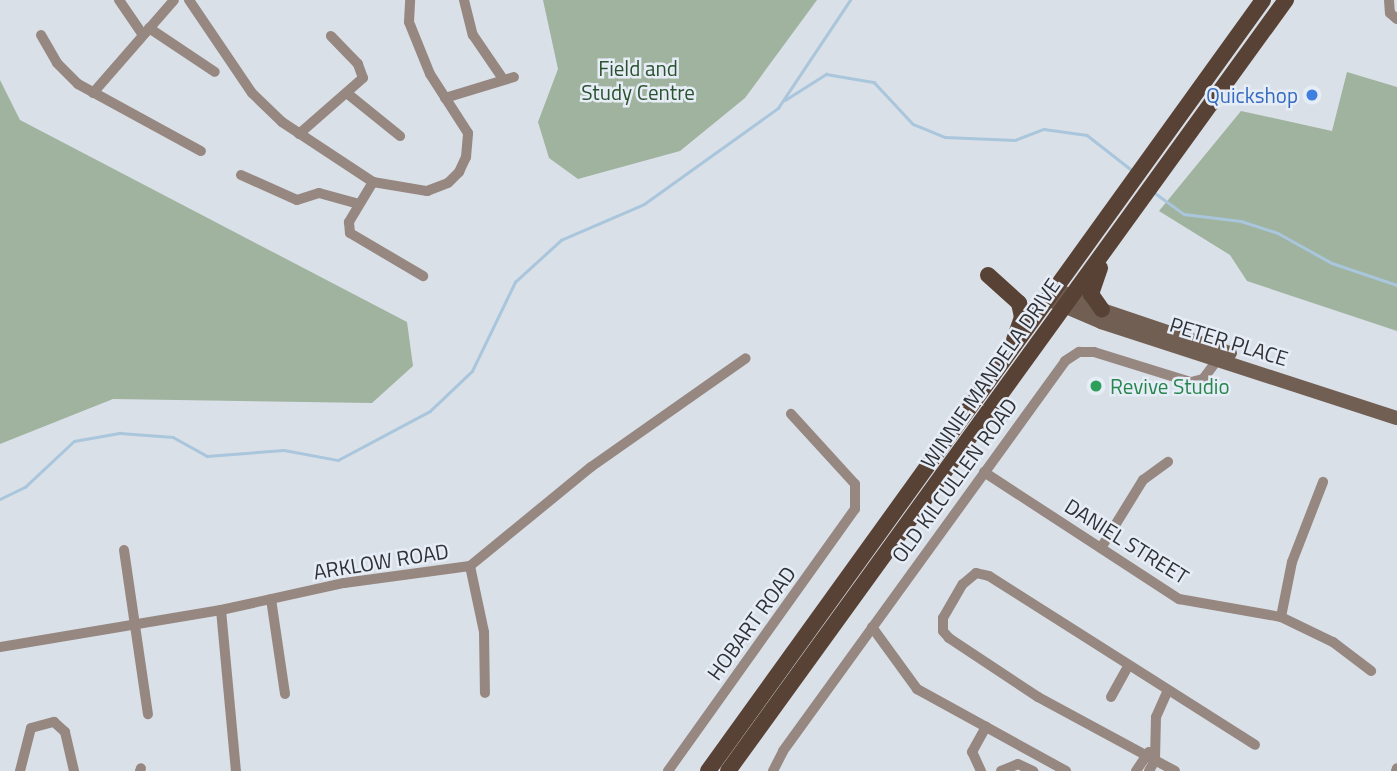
<!DOCTYPE html>
<style>
body{margin:0}
#map{position:relative;width:1397px;height:771px;overflow:hidden;background:#dae0e8;font-family:"Titillium Web",sans-serif}
div>[style]{position:absolute}
.green>*{inset:0;background:#9fb39f}
.stream>*{height:2.5px;margin:-1.25px;padding:0 1.25px;transform-origin:1.25px;border-radius:1.25px;background:#a9c6dc}
.street>*{height:10px;margin:-5px;padding:0 5px;transform-origin:5px;border-radius:5px;background:#968881}
.secondary>*{height:14px;margin:-7px;padding:0 7px;transform-origin:7px;border-radius:7px;background:#725f54}
.primary>*{height:16px;margin:-8px;padding:0 8px;transform-origin:8px;border-radius:8px;background:#584235}
.dots>*{width:19px;height:19px;translate:-50% -50%;box-sizing:border-box;border:4px solid #e7edf6;border-radius:50%}
span{translate:-50% -50%;white-space:nowrap;text-align:center;line-height:1.15;-webkit-text-stroke:5px #e7edf6;paint-order:stroke}
.park-label{font-size:21px;color:#2b522e}
.shop-label{font-size:21px;color:#366cbe}
.right{translate:-100% -50%;text-align:right}
.street-label{font-size:21px;color:#2f3134}
.leisure-label{font-size:21px;color:#27864d}
.left{translate:0 -50%;text-align:left}
</style>
<div id="map">
<div class="green">
<div style="clip-path:polygon(543px 0,817px 0,745px 98px,680px 151px,578px 179px,549px 158px,538px 122px,558px 69px)"></div>
<div style="clip-path:polygon(1347px 72px,1397px 87px,1397px 331px,1247px 281px,1230px 255px,1159px 211px,1241px 111px,1332px 131px)"></div>
<div style="clip-path:polygon(0 80px,20px 120px,407px 322px,413px 366px,372px 403px,113px 399px,0 444px)"></div>
</div>
<div class="stream">
<div style="left:785px;top:100px;width:49px;rotate:-32.4deg"></div>
<div style="left:826px;top:74px;width:49px;rotate:9.5deg"></div>
<div style="left:874px;top:82px;width:57px;rotate:47.1deg"></div>
<div style="left:913px;top:124px;width:35px;rotate:22deg"></div>
<div style="left:945px;top:137px;width:70px;rotate:2.5deg"></div>
<div style="left:1015px;top:140px;width:31px;rotate:-21deg"></div>
<div style="left:1044px;top:129px;width:43px;rotate:7.9deg"></div>
<div style="left:1087px;top:135px;width:58px;rotate:38deg"></div>
<div style="left:1155px;top:193px;width:36px;rotate:36deg"></div>
<div style="left:1184px;top:214px;width:57px;rotate:7deg"></div>
<div style="left:1241px;top:221px;width:39px;rotate:18deg"></div>
<div style="left:1278px;top:233px;width:62px;rotate:29.1deg"></div>
<div style="left:1332px;top:263px;width:69px;rotate:18.7deg"></div>
<div style="left:0;top:499px;width:28px;rotate:-26deg"></div>
<div style="left:25px;top:487px;width:67px;rotate:-43.2deg"></div>
<div style="left:74px;top:441px;width:47px;rotate:-9.9deg"></div>
<div style="left:120px;top:433px;width:53px;rotate:4.3deg"></div>
<div style="left:173px;top:437px;width:39px;rotate:29deg"></div>
<div style="left:207px;top:456px;width:77px;rotate:-4.5deg"></div>
<div style="left:284px;top:450px;width:55px;rotate:10.5deg"></div>
<div style="left:338px;top:460px;width:104px;rotate:-28deg"></div>
<div style="left:430px;top:411px;width:58px;rotate:-43.6deg"></div>
<div style="left:472px;top:371px;width:99px;rotate:-64.2deg"></div>
<div style="left:515px;top:282px;width:62px;rotate:-42.4deg"></div>
<div style="left:561px;top:240px;width:90px;rotate:-23.4deg"></div>
<div style="left:644px;top:204px;width:165px;rotate:-35.6deg"></div>
<div style="left:778px;top:108px;width:130px;rotate:-56.3deg"></div>
</div>
<div class="street">
<div style="left:119px;top:0;width:42px;rotate:55.6deg"></div>
<div style="left:189px;top:0;width:112px;rotate:55.9deg"></div>
<div style="left:252px;top:93px;width:42px;rotate:44deg"></div>
<div style="left:282px;top:122px;width:109px;rotate:33.4deg"></div>
<div style="left:373px;top:182px;width:55px;rotate:9.5deg"></div>
<div style="left:427px;top:191px;width:22px;rotate:-21deg"></div>
<div style="left:448px;top:183px;width:16px;rotate:-45deg"></div>
<div style="left:459px;top:172px;width:17px;rotate:-65deg"></div>
<div style="left:466px;top:157px;width:24px;rotate:-85deg"></div>
<div style="left:468px;top:133px;width:70px;rotate:-122.8deg"></div>
<div style="left:430px;top:74px;width:56px;rotate:-112deg"></div>
<div style="left:409px;top:22px;width:22px;rotate:-87deg"></div>
<div style="left:464px;top:0;width:36px;rotate:76deg"></div>
<div style="left:473px;top:35px;width:53px;rotate:55.7deg"></div>
<div style="left:1389px;top:0;width:13px;rotate:86deg"></div>
<div style="left:1390px;top:13px;width:9px;rotate:41deg"></div>
<div style="left:149px;top:28px;width:79px;rotate:33.7deg"></div>
<div style="left:41px;top:35px;width:32px;rotate:60deg"></div>
<div style="left:57px;top:63px;width:30px;rotate:45deg"></div>
<div style="left:78px;top:84px;width:140px;rotate:28.6deg"></div>
<div style="left:93px;top:93px;width:123px;rotate:-48.9deg"></div>
<div style="left:348px;top:94px;width:67px;rotate:38.9deg"></div>
<div style="left:445px;top:98px;width:72px;rotate:-16.9deg"></div>
<div style="left:299px;top:134px;width:85px;rotate:-41.2deg"></div>
<div style="left:363px;top:78px;width:15px;rotate:-110deg"></div>
<div style="left:358px;top:64px;width:39px;rotate:-134deg"></div>
<div style="left:241px;top:175px;width:61px;rotate:24.1deg"></div>
<div style="left:297px;top:200px;width:23px;rotate:-18deg"></div>
<div style="left:319px;top:193px;width:41px;rotate:15.4deg"></div>
<div style="left:373px;top:182px;width:47px;rotate:121deg"></div>
<div style="left:349px;top:222px;width:11px;rotate:85deg"></div>
<div style="left:350px;top:233px;width:85px;rotate:30.5deg"></div>
<div style="left:984px;top:472px;width:233px;rotate:33.1deg"></div>
<div style="left:1179px;top:599px;width:104px;rotate:10deg"></div>
<div style="left:1281px;top:617px;width:58px;rotate:25.7deg"></div>
<div style="left:1333px;top:642px;width:48px;rotate:37.3deg"></div>
<div style="left:1101px;top:548px;width:80px;rotate:-58.3deg"></div>
<div style="left:1143px;top:480px;width:31px;rotate:-36deg"></div>
<div style="left:124px;top:550px;width:166px;rotate:81.7deg"></div>
<div style="left:470px;top:566px;width:67px;rotate:78deg"></div>
<div style="left:484px;top:632px;width:61px;rotate:89.1deg"></div>
<div style="left:271px;top:599px;width:96px;rotate:81.6deg"></div>
<div style="left:221px;top:610px;width:162px;rotate:84.7deg"></div>
<div style="left:1281px;top:617px;width:56px;rotate:-78.7deg"></div>
<div style="left:1292px;top:562px;width:86px;rotate:-68.8deg"></div>
<div style="left:872px;top:627px;width:77px;rotate:54deg"></div>
<div style="left:917px;top:689px;width:170px;rotate:28.8deg"></div>
<div style="left:0;top:647px;width:224px;rotate:-9.5deg"></div>
<div style="left:221px;top:610px;width:126px;rotate:-12.4deg"></div>
<div style="left:344px;top:583px;width:127px;rotate:-7.7deg"></div>
<div style="left:470px;top:566px;width:156px;rotate:-39.3deg"></div>
<div style="left:591px;top:467px;width:189px;rotate:-35.1deg"></div>
<div style="left:1111px;top:697px;width:35px;rotate:-61deg"></div>
<div style="left:20px;top:771px;width:44px;rotate:-75.7deg"></div>
<div style="left:31px;top:728px;width:24px;rotate:-15deg"></div>
<div style="left:54px;top:722px;width:15px;rotate:42deg"></div>
<div style="left:65px;top:732px;width:40px;rotate:77deg"></div>
<div style="left:140px;top:771px;width:3px;rotate:-72deg"></div>
<div style="left:668px;top:771px;width:322px;rotate:-54.5deg"></div>
<div style="left:855px;top:509px;width:25px;rotate:-90deg"></div>
<div style="left:855px;top:484px;width:95px;rotate:-132.4deg"></div>
<div style="left:773px;top:771px;width:22px;rotate:-63deg"></div>
<div style="left:783px;top:751px;width:481px;rotate:-54.1deg"></div>
<div style="left:1065px;top:361px;width:17px;rotate:-33deg"></div>
<div style="left:1079px;top:352px;width:15px"></div>
<div style="left:1094px;top:352px;width:102px;rotate:17.2deg"></div>
<div style="left:1191px;top:382px;width:12px;rotate:-14deg"></div>
<div style="left:1203px;top:379px;width:30px;rotate:-53deg"></div>
<div style="left:981px;top:771px;width:21px;rotate:-115deg"></div>
<div style="left:972px;top:752px;width:29px;rotate:-61deg"></div>
<div style="left:1001px;top:771px;width:18px;rotate:-22deg"></div>
<div style="left:1018px;top:764px;width:17px;rotate:25deg"></div>
<div style="left:1136px;top:771px;width:23px;rotate:-56deg"></div>
<div style="left:1149px;top:771px;width:13px;rotate:-61deg"></div>
<div style="left:1155px;top:760px;width:43px;rotate:-88.7deg"></div>
<div style="left:1156px;top:717px;width:27px;rotate:-66deg"></div>
<div style="left:1175px;top:771px;width:156px;rotate:-151.6deg"></div>
<div style="left:1038px;top:697px;width:107px;rotate:-146.5deg"></div>
<div style="left:949px;top:638px;width:9px;rotate:-131deg"></div>
<div style="left:943px;top:631px;width:13px;rotate:-90deg"></div>
<div style="left:943px;top:618px;width:39px;rotate:-60deg"></div>
<div style="left:963px;top:584px;width:17px;rotate:-40deg"></div>
<div style="left:976px;top:573px;width:13px;rotate:13deg"></div>
<div style="left:989px;top:576px;width:315px;rotate:32.4deg"></div>
<div style="left:1396px;top:771px;width:3px;rotate:-72deg"></div>
</div>
<div class="secondary">
<div style="left:1058px;top:290px;width:48px;rotate:24.4deg"></div>
<div style="left:1102px;top:310px;width:135px;rotate:18.6deg"></div>
<div style="left:1050px;top:300px;width:56px;rotate:23.3deg"></div>
<div style="left:1101px;top:322px;width:311px;rotate:18deg"></div>
</div>
<div class="primary">
<div style="left:1100px;top:268px;width:28px;rotate:109deg"></div>
<div style="left:1091px;top:294px;width:19px;rotate:55deg"></div>
<div style="left:988px;top:275px;width:42px;rotate:42.1deg"></div>
<div style="left:1019px;top:303px;width:14px;rotate:78deg"></div>
<div style="left:1022px;top:317px;width:24px;rotate:109deg"></div>
<div style="left:708px;top:771px;width:950px;rotate:-54.25deg"></div>
<div style="left:728px;top:771px;width:952px;rotate:-54.11deg"></div>
</div>
<div class="dots">
<div style="left:1312px;top:95px;background:#3f7fe0"></div>
<div style="left:1096px;top:386px;background:#2e9e5b"></div>
</div>
<div class="park-label">
<span style="left:638px;top:80px">Field and<br>Study Centre</span>
</div>
<div class="shop-label">
<span class="right" style="left:1298px;top:95px">Quickshop</span>
</div>
<div class="street-label">
<span style="left:1229px;top:341px;rotate:17deg">PETER PLACE</span>
<span style="left:990px;top:373px;rotate:-55deg">WINNIE MANDELA DRIVE</span>
<span style="left:954px;top:480px;rotate:-54deg">OLD KILCULLEN ROAD</span>
<span style="left:1127px;top:541px;rotate:32deg">DANIEL STREET</span>
<span style="left:381px;top:561px;rotate:-9deg">ARKLOW ROAD</span>
<span style="left:751px;top:623px;rotate:-54deg">HOBART ROAD</span>
</div>
<div class="leisure-label">
<span class="left" style="left:1110px;top:386px">Revive Studio</span>
</div>
</div>
